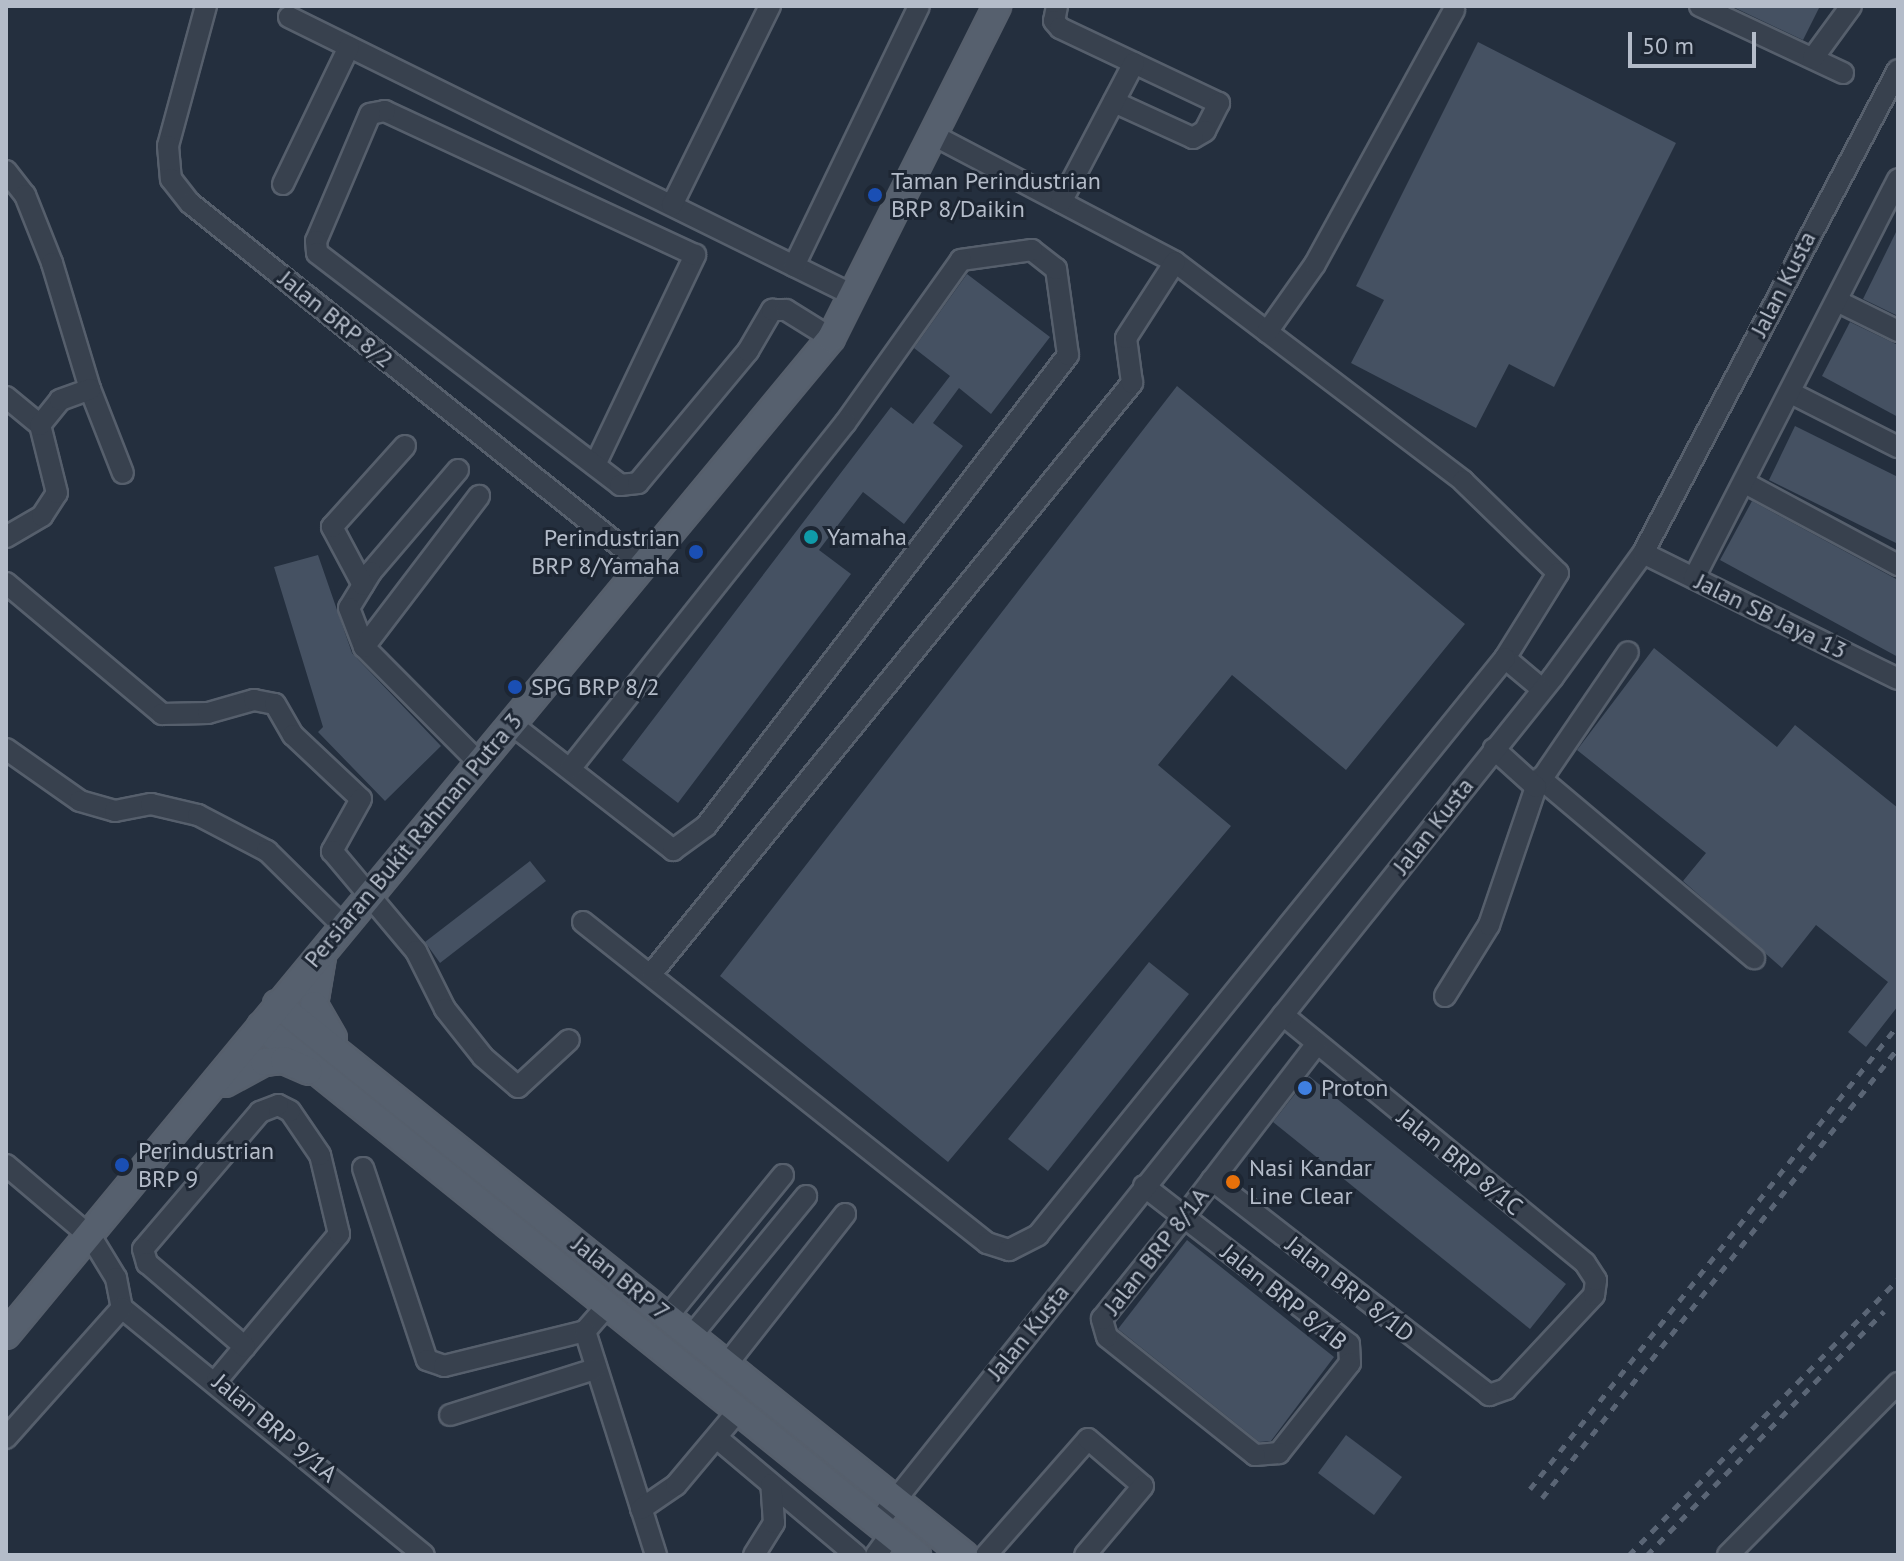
<!DOCTYPE html>
<style>
body{margin:0}
#map{position:relative;width:1904px;height:1561px;overflow:hidden;background:#242f3e;font-family:"PT Sans",sans-serif}
div>[style]{position:absolute}
.building>*{inset:0;background:#455162}
.roads{filter:drop-shadow(2px 0 #565f6c) drop-shadow(-2px 0 #565f6c) drop-shadow(0 2px #565f6c) drop-shadow(0 -2px #565f6c)}
.minor>*{height:20px;margin:-10px;padding:0 10px;transform-origin:10px;border-radius:10px;background:#38414e}
.major>*{height:26px;margin:-13px;padding:0 13px;transform-origin:13px;border-radius:13px;background:#56606e}
.rail>*{height:5px;margin-top:-2.5px;transform-origin:0;background:repeating-linear-gradient(90deg,#5a6575 0 8px,transparent 0 16px)}
.dots>*{width:22px;height:22px;translate:-50% -50%;box-sizing:border-box;border:4px solid #1d2633;border-radius:50%}
span{translate:-50% -50%;white-space:nowrap;text-align:center;line-height:1.15;-webkit-text-stroke:6px #1d2633;paint-order:stroke}
.poi-label{font-size:24px;color:#b4bcc9}
.left{translate:0 -50%;text-align:left}
.right{translate:-100% -50%;text-align:right}
.street-label{font-size:24px;color:#b4bcc9}
.frame{position:absolute;inset:0;border:8px solid #b4bcc9;pointer-events:none}
.scale{position:absolute;left:1628px;top:32px;width:128px;height:36px;box-sizing:border-box;border:4px solid #b4bcc9;border-top:0;padding-left:10px;font-size:24px;line-height:28px;white-space:nowrap;color:#b4bcc9;-webkit-text-stroke:6px #1d2633;paint-order:stroke}
</style>
<div id="map">
<div class="building">
<div style="clip-path:polygon(1731px 6px,1820px 6px,1803px 40px)"></div>
<div style="clip-path:polygon(1478px 42px,1676px 143px,1554px 387px,1509px 364px,1476px 428px,1351px 363px,1384px 300px,1356px 286px)"></div>
<div style="clip-path:polygon(1898px 228px,1898px 316px,1863px 299px)"></div>
<div style="clip-path:polygon(967px 274px,1050px 337px,991px 414px,959px 388px,933px 423px,963px 446px,904px 524px,863px 492px,819px 550px,851px 574px,678px 803px,622px 760px,891px 407px,913px 424px,950px 376px,914px 348px)"></div>
<div style="clip-path:polygon(1850px 322px,1898px 345px,1898px 417px,1822px 376px)"></div>
<div style="clip-path:polygon(1177px 386px,1465px 624px,1346px 770px,1232px 675px,1158px 765px,1231px 826px,948px 1162px,720px 976px)"></div>
<div style="clip-path:polygon(1795px 426px,1898px 477px,1898px 544px,1769px 480px)"></div>
<div style="clip-path:polygon(1752px 501px,1898px 580px,1898px 657px,1720px 560px)"></div>
<div style="clip-path:polygon(318px 555px,352px 653px,441px 746px,385px 801px,318px 732px,323px 727px,274px 567px)"></div>
<div style="clip-path:polygon(1654px 648px,1777px 747px,1795px 725px,1898px 808px,1898px 1006px,1866px 1047px,1848px 1032px,1888px 982px,1816px 925px,1782px 968px,1683px 881px,1706px 853px,1577px 750px)"></div>
<div style="clip-path:polygon(530px 861px,546px 881px,440px 963px,425px 942px)"></div>
<div style="clip-path:polygon(1149px 962px,1189px 994px,1048px 1171px,1008px 1139px)"></div>
<div style="clip-path:polygon(1309px 1076px,1566px 1284px,1530px 1329px,1273px 1122px)"></div>
<div style="clip-path:polygon(1187px 1240px,1334px 1357px,1271px 1441px,1259px 1442px,1118px 1329px)"></div>
<div style="clip-path:polygon(1346px 1435px,1402px 1477px,1374px 1515px,1318px 1473px)"></div>
</div>
<div class="roads">
<div class="minor">
<div style="left:206px;top:6px;width:145px;rotate:105.2deg"></div>
<div style="left:168px;top:146px;width:33px;rotate:85deg"></div>
<div style="left:171px;top:179px;width:31px;rotate:52deg"></div>
<div style="left:190px;top:203px;width:581px;rotate:38.57deg"></div>
<div style="left:1057px;top:6px;width:15px;rotate:101deg"></div>
<div style="left:1054px;top:21px;width:9px;rotate:49deg"></div>
<div style="left:1060px;top:28px;width:176px;rotate:25.3deg"></div>
<div style="left:1219px;top:103px;width:31px;rotate:117deg"></div>
<div style="left:1205px;top:131px;width:14px;rotate:150deg"></div>
<div style="left:1193px;top:138px;width:87px;rotate:-155.5deg"></div>
<div style="left:1700px;top:6px;width:158px;rotate:25.1deg"></div>
<div style="left:289px;top:17px;width:631px;rotate:26.24deg"></div>
<div style="left:1813px;top:58px;width:64px;rotate:-53.8deg"></div>
<div style="left:935px;top:136px;width:271px;rotate:27.7deg"></div>
<div style="left:1175px;top:262px;width:362px;rotate:37.2deg"></div>
<div style="left:1463px;top:481px;width:132px;rotate:44.1deg"></div>
<div style="left:1558px;top:573px;width:100px;rotate:121.9deg"></div>
<div style="left:1505px;top:658px;width:48px;rotate:40deg"></div>
<div style="left:6px;top:171px;width:31px;rotate:52deg"></div>
<div style="left:25px;top:195px;width:73px;rotate:68.3deg"></div>
<div style="left:52px;top:263px;width:132px;rotate:73.2deg"></div>
<div style="left:90px;top:389px;width:90px;rotate:68.6deg"></div>
<div style="left:283px;top:184px;width:152px;rotate:-64.3deg"></div>
<div style="left:1061px;top:202px;width:157px;rotate:-62.3deg"></div>
<div style="left:672px;top:205px;width:222px;rotate:-63.8deg"></div>
<div style="left:794px;top:266px;width:288px;rotate:-64.3deg"></div>
<div style="left:1837px;top:301px;width:68px;rotate:26.2deg"></div>
<div style="left:1267px;top:332px;width:83px;rotate:-54.8deg"></div>
<div style="left:1315px;top:264px;width:290px;rotate:-61.3deg"></div>
<div style="left:1793px;top:394px;width:118px;rotate:26.8deg"></div>
<div style="left:6px;top:397px;width:44px;rotate:39.5deg"></div>
<div style="left:595px;top:465px;width:233px;rotate:-64.5deg"></div>
<div style="left:695px;top:255px;width:342px;rotate:-155.1deg"></div>
<div style="left:385px;top:111px;width:15px;rotate:169deg"></div>
<div style="left:370px;top:114px;width:138px;rotate:113deg"></div>
<div style="left:316px;top:241px;width:12px;rotate:85deg"></div>
<div style="left:317px;top:253px;width:382px;rotate:37.4deg"></div>
<div style="left:620px;top:485px;width:18px;rotate:-6deg"></div>
<div style="left:638px;top:483px;width:172px;rotate:-50.2deg"></div>
<div style="left:748px;top:351px;width:48px;rotate:-59.7deg"></div>
<div style="left:772px;top:310px;width:14px"></div>
<div style="left:786px;top:310px;width:53px;rotate:31.9deg"></div>
<div style="left:458px;top:470px;width:134px;rotate:130.5deg"></div>
<div style="left:371px;top:572px;width:42px;rotate:121.4deg"></div>
<div style="left:349px;top:608px;width:42px;rotate:69deg"></div>
<div style="left:364px;top:647px;width:163px;rotate:45.2deg"></div>
<div style="left:1745px;top:483px;width:174px;rotate:28.2deg"></div>
<div style="left:6px;top:537px;width:42px;rotate:-30.3deg"></div>
<div style="left:42px;top:516px;width:27px;rotate:-57deg"></div>
<div style="left:57px;top:493px;width:70px;rotate:-104deg"></div>
<div style="left:40px;top:425px;width:32px;rotate:-51deg"></div>
<div style="left:60px;top:400px;width:32px;rotate:-20deg"></div>
<div style="left:1643px;top:553px;width:284px;rotate:26.3deg"></div>
<div style="left:1694px;top:578px;width:448px;rotate:-62.9deg"></div>
<div style="left:6px;top:583px;width:204px;rotate:40deg"></div>
<div style="left:162px;top:714px;width:46px;rotate:-1.2deg"></div>
<div style="left:208px;top:713px;width:48px;rotate:-15.8deg"></div>
<div style="left:254px;top:700px;width:21px;rotate:11deg"></div>
<div style="left:275px;top:704px;width:36px;rotate:60deg"></div>
<div style="left:293px;top:735px;width:93px;rotate:43.3deg"></div>
<div style="left:361px;top:799px;width:60px;rotate:119.1deg"></div>
<div style="left:332px;top:851px;width:131px;rotate:50deg"></div>
<div style="left:416px;top:951px;width:65px;rotate:63.4deg"></div>
<div style="left:445px;top:1009px;width:61px;rotate:51.6deg"></div>
<div style="left:483px;top:1057px;width:46px;rotate:40.6deg"></div>
<div style="left:518px;top:1087px;width:69px;rotate:-42.7deg"></div>
<div style="left:363px;top:585px;width:66px;rotate:-118.1deg"></div>
<div style="left:332px;top:527px;width:109px;rotate:-48deg"></div>
<div style="left:364px;top:647px;width:190px;rotate:-52.7deg"></div>
<div style="left:510px;top:723px;width:207px;rotate:37.9deg"></div>
<div style="left:673px;top:850px;width:41px;rotate:-36deg"></div>
<div style="left:706px;top:826px;width:594px;rotate:-52.45deg"></div>
<div style="left:1068px;top:355px;width:87px;rotate:-97.9deg"></div>
<div style="left:1056px;top:269px;width:31px;rotate:-142deg"></div>
<div style="left:1032px;top:250px;width:72px;rotate:172deg"></div>
<div style="left:961px;top:260px;width:200px;rotate:125.4deg"></div>
<div style="left:845px;top:423px;width:442px;rotate:128.5deg"></div>
<div style="left:6px;top:749px;width:90px;rotate:35.1deg"></div>
<div style="left:80px;top:801px;width:36px;rotate:16deg"></div>
<div style="left:115px;top:811px;width:37px;rotate:-11deg"></div>
<div style="left:151px;top:804px;width:48px;rotate:13.2deg"></div>
<div style="left:198px;top:815px;width:78px;rotate:27.6deg"></div>
<div style="left:267px;top:851px;width:107px;rotate:44.6deg"></div>
<div style="left:1540px;top:778px;width:280px;rotate:40.1deg"></div>
<div style="left:1536px;top:787px;width:163px;rotate:-55.7deg"></div>
<div style="left:583px;top:922px;width:516px;rotate:38.47deg"></div>
<div style="left:987px;top:1243px;width:23px;rotate:18deg"></div>
<div style="left:1009px;top:1250px;width:33px;rotate:-27deg"></div>
<div style="left:1038px;top:1235px;width:742px;rotate:-51.01deg"></div>
<div style="left:652px;top:973px;width:761px;rotate:-50.87deg"></div>
<div style="left:1132px;top:383px;width:45px;rotate:-97.6deg"></div>
<div style="left:1126px;top:338px;width:90px;rotate:-57.2deg"></div>
<div style="left:1445px;top:996px;width:84px;rotate:-58.2deg"></div>
<div style="left:1489px;top:925px;width:146px;rotate:-71.2deg"></div>
<div style="left:1536px;top:787px;width:57px;rotate:-137.9deg"></div>
<div style="left:6px;top:1165px;width:111px;rotate:40.3deg"></div>
<div style="left:91px;top:1237px;width:48px;rotate:58.6deg"></div>
<div style="left:116px;top:1278px;width:31px;rotate:79deg"></div>
<div style="left:363px;top:1168px;width:202px;rotate:71.6deg"></div>
<div style="left:427px;top:1360px;width:18px;rotate:19deg"></div>
<div style="left:444px;top:1366px;width:145px;rotate:-13.9deg"></div>
<div style="left:1212px;top:1180px;width:351px;rotate:37.8deg"></div>
<div style="left:1489px;top:1395px;width:18px;rotate:-19deg"></div>
<div style="left:1506px;top:1389px;width:129px;rotate:-46.9deg"></div>
<div style="left:1594px;top:1295px;width:15px;rotate:-82deg"></div>
<div style="left:1596px;top:1280px;width:20px;rotate:-123deg"></div>
<div style="left:1585px;top:1263px;width:391px;rotate:-140.6deg"></div>
<div style="left:1144px;top:1186px;width:51px;rotate:37.8deg"></div>
<div style="left:1184px;top:1217px;width:208px;rotate:37.6deg"></div>
<div style="left:1349px;top:1344px;width:19px;rotate:87deg"></div>
<div style="left:1350px;top:1363px;width:115px;rotate:128.3deg"></div>
<div style="left:1279px;top:1453px;width:24px;rotate:175deg"></div>
<div style="left:1255px;top:1455px;width:189px;rotate:-141.4deg"></div>
<div style="left:1107px;top:1337px;width:19px;rotate:-106deg"></div>
<div style="left:1102px;top:1319px;width:131px;rotate:-51.2deg"></div>
<div style="left:1184px;top:1217px;width:217px;rotate:-52.5deg"></div>
<div style="left:606px;top:1307px;width:32px;rotate:131deg"></div>
<div style="left:585px;top:1331px;width:235px;rotate:72.4deg"></div>
<div style="left:122px;top:1308px;width:390px;rotate:39.3deg"></div>
<div style="left:668px;top:1316px;width:182px;rotate:-50.8deg"></div>
<div style="left:692px;top:1335px;width:180px;rotate:-50.6deg"></div>
<div style="left:727px;top:1364px;width:191px;rotate:-51.8deg"></div>
<div style="left:217px;top:1380px;width:190px;rotate:-50.1deg"></div>
<div style="left:339px;top:1234px;width:81px;rotate:-103.5deg"></div>
<div style="left:320px;top:1155px;width:53px;rotate:-124.3deg"></div>
<div style="left:290px;top:1111px;width:13px;rotate:-153deg"></div>
<div style="left:278px;top:1105px;width:19px;rotate:159deg"></div>
<div style="left:260px;top:1112px;width:180px;rotate:130.5deg"></div>
<div style="left:143px;top:1249px;width:15px;rotate:74deg"></div>
<div style="left:147px;top:1263px;width:129px;rotate:40.6deg"></div>
<div style="left:450px;top:1415px;width:152px;rotate:-17.6deg"></div>
<div style="left:6px;top:1438px;width:174px;rotate:-48.3deg"></div>
<div style="left:717px;top:1438px;width:182px;rotate:40.1deg"></div>
<div style="left:641px;top:1509px;width:42px;rotate:-34.4deg"></div>
<div style="left:676px;top:1485px;width:97px;rotate:-50deg"></div>
<div style="left:877px;top:1523px;width:1083px;rotate:-51.37deg"></div>
<div style="left:1553px;top:677px;width:153px;rotate:-54deg"></div>
<div style="left:1643px;top:553px;width:546px;rotate:-62.17deg"></div>
<div style="left:754px;top:1555px;width:38px;rotate:-58deg"></div>
<div style="left:774px;top:1523px;width:39px;rotate:-94deg"></div>
<div style="left:876px;top:1555px;width:26px;rotate:-54deg"></div>
<div style="left:986px;top:1555px;width:154px;rotate:-48.7deg"></div>
<div style="left:1088px;top:1439px;width:72px;rotate:40.5deg"></div>
<div style="left:1143px;top:1486px;width:90px;rotate:130deg"></div>
<div style="left:1728px;top:1555px;width:242px;rotate:-45.3deg"></div>
</div>
<div class="major">
<div style="left:322px;top:957px;width:49px;rotate:99.5deg"></div>
<div style="left:314px;top:1005px;width:38px;rotate:60deg"></div>
<div style="left:277px;top:1004px;width:881px;rotate:38.73deg"></div>
<div style="left:261px;top:1026px;width:843px;rotate:38.88deg"></div>
<div style="left:225px;top:1083px;width:44px;rotate:-28.3deg"></div>
<div style="left:264px;top:1062px;width:20px;rotate:-6deg"></div>
<div style="left:284px;top:1060px;width:27px;rotate:24deg"></div>
<div style="left:6px;top:1335px;width:1294px;rotate:-50.39deg"></div>
<div style="left:831px;top:338px;width:371px;rotate:-63.4deg"></div>
</div>
</div>
<div class="rail">
<div style="left:1530px;top:1489px;width:592px;rotate:-51.58deg"></div>
<div style="left:1542px;top:1498px;width:574px;rotate:-51.65deg"></div>
<div style="left:1629px;top:1555px;width:385px;rotate:-45.7deg"></div>
<div style="left:1647px;top:1555px;width:340px;rotate:-45.8deg"></div>
</div>
<div class="dots">
<div style="left:875px;top:195px;background:#1a4fb4"></div>
<div style="left:811px;top:537px;background:#0f9aa8"></div>
<div style="left:696px;top:552px;background:#1a4fb4"></div>
<div style="left:515px;top:687px;background:#1a4fb4"></div>
<div style="left:1305px;top:1088px;background:#3f7fe0"></div>
<div style="left:122px;top:1165px;background:#1a4fb4"></div>
<div style="left:1233px;top:1182px;background:#e8710a"></div>
</div>
<div class="poi-label">
<span class="left" style="left:891px;top:195px">Taman Perindustrian<br>BRP 8/Daikin</span>
<span class="left" style="left:827px;top:537px">Yamaha</span>
<span class="right" style="left:680px;top:552px">Perindustrian<br>BRP 8/Yamaha</span>
<span class="left" style="left:531px;top:687px">SPG BRP 8/2</span>
<span class="left" style="left:1321px;top:1088px">Proton</span>
<span class="left" style="left:138px;top:1165px">Perindustrian<br>BRP 9</span>
<span class="left" style="left:1249px;top:1182px">Nasi Kandar<br>Line Clear</span>
</div>
<div class="street-label">
<span style="left:1783px;top:284px;rotate:-63deg">Jalan Kusta</span>
<span style="left:336px;top:319px;rotate:39deg">Jalan BRP 8/2</span>
<span style="left:1771px;top:616px;rotate:26deg">Jalan SB Jaya 13</span>
<span style="left:1433px;top:826px;rotate:-52deg">Jalan Kusta</span>
<span style="left:413px;top:840px;rotate:-50deg">Persiaran Bukit Rahman Putra 3</span>
<span style="left:1460px;top:1162px;rotate:39deg">Jalan BRP 8/1C</span>
<span style="left:1156px;top:1251px;rotate:-52deg">Jalan BRP 8/1A</span>
<span style="left:621px;top:1278px;rotate:39deg">Jalan BRP 7</span>
<span style="left:1350px;top:1289px;rotate:38deg">Jalan BRP 8/1D</span>
<span style="left:1284px;top:1297px;rotate:39deg">Jalan BRP 8/1B</span>
<span style="left:1028px;top:1332px;rotate:-51deg">Jalan Kusta</span>
<span style="left:275px;top:1428px;rotate:40deg">Jalan BRP 9/1A</span>
</div>
<div class="frame"></div>
<div class="scale">50 m</div>
</div>
